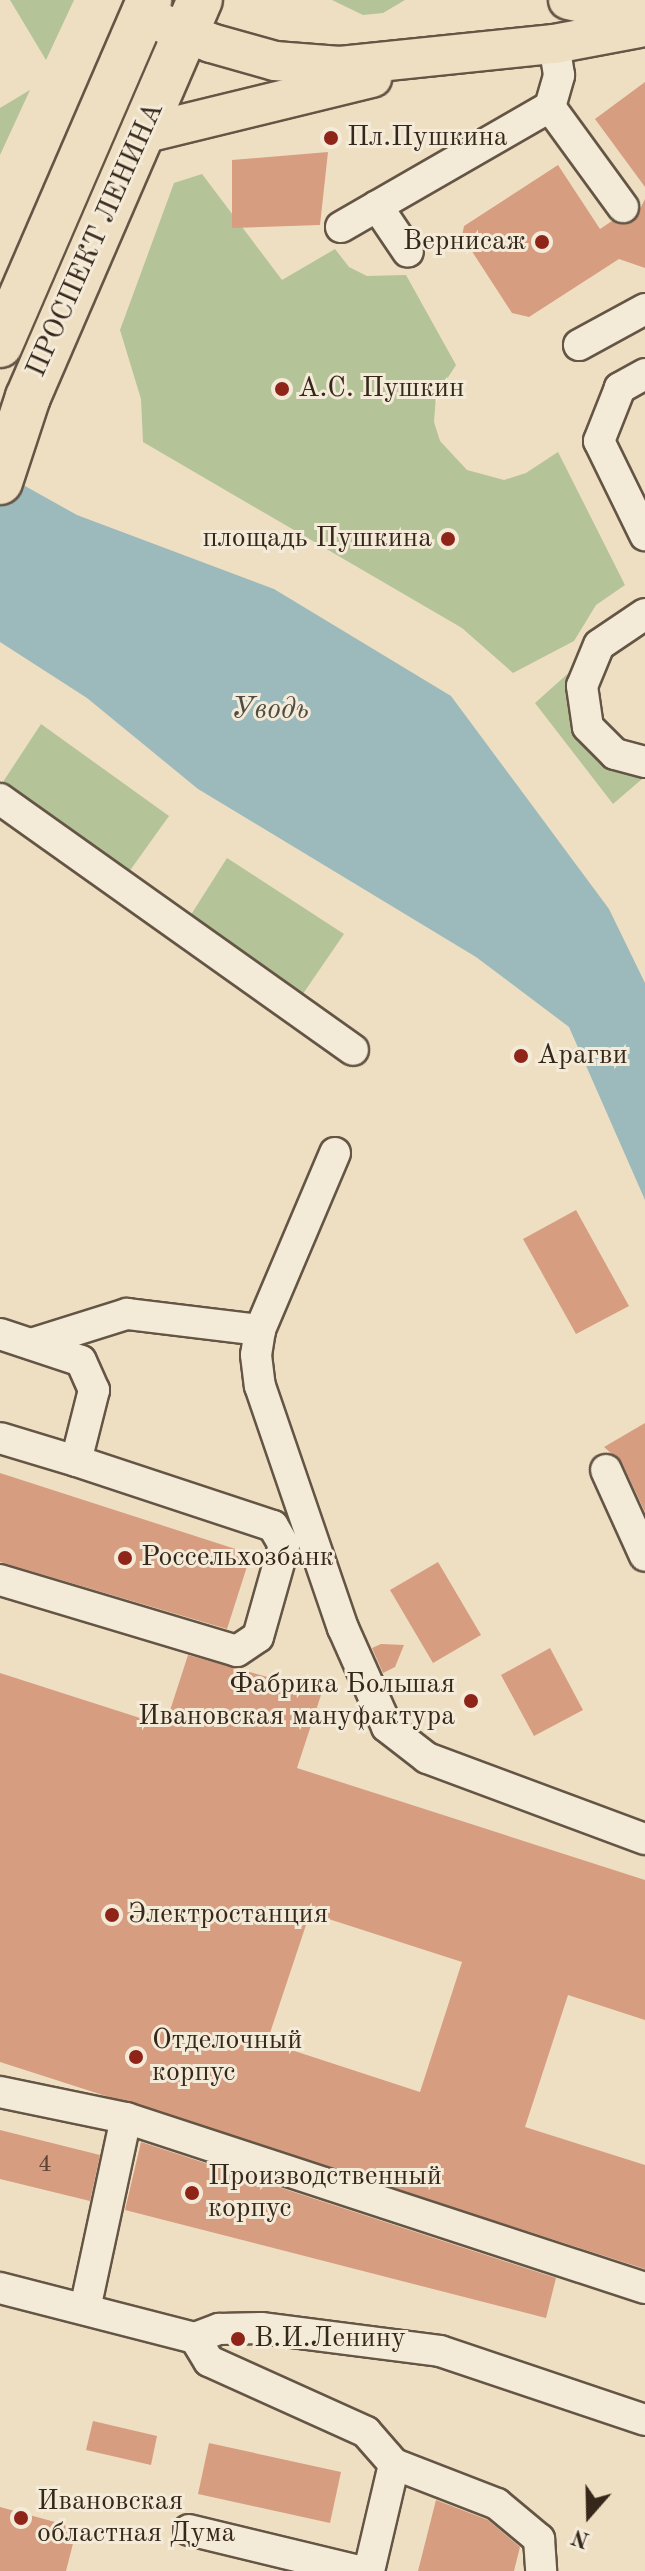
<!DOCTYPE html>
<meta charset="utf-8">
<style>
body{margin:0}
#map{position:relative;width:645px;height:2571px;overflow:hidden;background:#eedfc3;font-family:"Old Standard TT",serif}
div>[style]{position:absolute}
.green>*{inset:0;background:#b4c398}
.water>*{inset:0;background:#9cbabc}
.building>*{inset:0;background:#d79d80}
.roads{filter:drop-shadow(2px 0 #645545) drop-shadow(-2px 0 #645545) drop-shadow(0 2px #645545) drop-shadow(0 -2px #645545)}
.minor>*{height:30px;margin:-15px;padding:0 15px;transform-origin:15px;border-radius:15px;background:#f4ead8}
.major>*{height:38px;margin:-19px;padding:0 19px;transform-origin:19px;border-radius:19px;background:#eedfc3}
.highway>*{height:44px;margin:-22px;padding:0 22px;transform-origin:22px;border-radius:22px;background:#eedfc3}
.dots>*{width:22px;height:22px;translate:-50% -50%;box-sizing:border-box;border:4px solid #f4ead8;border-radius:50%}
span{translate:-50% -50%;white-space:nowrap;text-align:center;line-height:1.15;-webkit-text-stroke:6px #f4ead8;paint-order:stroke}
.number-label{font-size:24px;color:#5e4434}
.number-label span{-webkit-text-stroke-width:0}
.poi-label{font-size:28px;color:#36271b}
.left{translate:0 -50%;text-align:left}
.right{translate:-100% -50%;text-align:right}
.street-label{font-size:28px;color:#36271b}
.water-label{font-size:30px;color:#504c43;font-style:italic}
.north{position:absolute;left:549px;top:2475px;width:80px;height:80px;-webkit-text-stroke:6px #f4ead8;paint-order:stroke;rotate:200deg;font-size:22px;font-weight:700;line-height:32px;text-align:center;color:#36271b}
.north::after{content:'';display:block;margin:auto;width:28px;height:36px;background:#36271b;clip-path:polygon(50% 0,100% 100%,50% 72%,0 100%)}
</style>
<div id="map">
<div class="green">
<div style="clip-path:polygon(10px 0,74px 0,46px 60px)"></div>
<div style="clip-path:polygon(332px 0,405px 0,383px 13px,363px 15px)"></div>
<div style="clip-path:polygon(30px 90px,0 155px,0 108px)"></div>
<div style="clip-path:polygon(202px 174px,282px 280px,335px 249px,349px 267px,367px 276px,406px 275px,456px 365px,436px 396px,434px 422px,440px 441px,467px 470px,504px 480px,526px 473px,558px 452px,625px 585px,596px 605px,574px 641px,513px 673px,462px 628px,143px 442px,141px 399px,120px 330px,174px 183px)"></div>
<div style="clip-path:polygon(573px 669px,620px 768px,642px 779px,613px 804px,535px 703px)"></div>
<div style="clip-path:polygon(41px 724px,169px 816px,126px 876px,1px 785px)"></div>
<div style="clip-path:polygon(227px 858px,344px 934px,298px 1001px,187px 921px)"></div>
</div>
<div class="water">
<div style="clip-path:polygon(0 472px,77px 515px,274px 589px,451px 696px,609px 909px,645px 983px,645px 1200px,569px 1027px,476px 957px,198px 789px,87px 698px,0 642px)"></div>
</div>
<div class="building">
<div style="clip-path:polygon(645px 82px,645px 187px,595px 119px)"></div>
<div style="clip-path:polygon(328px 152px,320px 225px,232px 228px,232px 160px)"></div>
<div style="clip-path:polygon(558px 165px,600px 229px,612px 221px,633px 222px,645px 199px,645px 268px,619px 259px,529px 317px,512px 313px,462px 236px,464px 226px)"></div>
<div style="clip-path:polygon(576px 1210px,629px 1306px,576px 1334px,523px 1239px)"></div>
<div style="clip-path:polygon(645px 1423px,645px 1512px,622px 1463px,604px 1447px)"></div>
<div style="clip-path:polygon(0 1473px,251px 1554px,227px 1629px,0 1562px)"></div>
<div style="clip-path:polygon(438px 1562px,481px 1635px,433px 1663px,390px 1590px)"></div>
<div style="clip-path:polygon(381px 1644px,404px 1645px,395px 1667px,383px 1673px,372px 1648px)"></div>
<div style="clip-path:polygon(550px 1648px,583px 1710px,534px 1736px,501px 1675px)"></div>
<div style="clip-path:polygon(evenodd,188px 1655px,322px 1692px,297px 1768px,645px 1880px,645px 2020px,568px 1995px,525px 2127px,645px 2165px,645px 2269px,0 2062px,0 1673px,165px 1726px,188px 1655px,310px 1913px,462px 1962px,420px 2092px,267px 2042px,310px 1913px)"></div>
<div style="clip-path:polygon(0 2130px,100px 2155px,90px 2201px,0 2179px)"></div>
<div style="clip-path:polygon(141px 2142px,556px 2278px,546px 2318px,125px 2210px)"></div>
<div style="clip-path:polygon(93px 2421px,157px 2436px,151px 2465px,86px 2450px)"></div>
<div style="clip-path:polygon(209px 2443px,341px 2472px,330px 2523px,198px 2494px)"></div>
<div style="clip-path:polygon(436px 2500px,488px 2520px,520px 2547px,514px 2571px,418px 2571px)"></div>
<div style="clip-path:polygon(0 2507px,77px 2528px,66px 2571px,0 2571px)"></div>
</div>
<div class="roads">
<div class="minor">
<div style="left:550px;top:107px;width:124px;rotate:53.9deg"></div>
<div style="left:377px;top:206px;width:55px;rotate:56deg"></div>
<div style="left:341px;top:227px;width:241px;rotate:-29.9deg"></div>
<div style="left:550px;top:107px;width:33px;rotate:-74deg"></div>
<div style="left:559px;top:75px;width:31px;rotate:-99deg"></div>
<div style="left:579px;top:345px;width:75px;rotate:-28.6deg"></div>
<div style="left:645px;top:374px;width:29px;rotate:151deg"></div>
<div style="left:620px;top:388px;width:57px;rotate:111.6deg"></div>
<div style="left:599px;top:441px;width:105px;rotate:63.9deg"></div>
<div style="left:645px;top:614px;width:55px;rotate:146deg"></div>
<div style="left:599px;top:645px;width:44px;rotate:112.5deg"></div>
<div style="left:582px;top:686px;width:41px;rotate:81.7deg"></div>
<div style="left:588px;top:727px;width:38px;rotate:45deg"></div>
<div style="left:615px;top:754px;width:31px;rotate:15deg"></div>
<div style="left:0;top:799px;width:433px;rotate:35.4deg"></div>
<div style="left:335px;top:1153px;width:192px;rotate:113deg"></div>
<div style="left:260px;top:1330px;width:25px;rotate:99deg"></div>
<div style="left:256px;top:1355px;width:31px;rotate:83deg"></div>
<div style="left:260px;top:1386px;width:256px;rotate:71.1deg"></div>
<div style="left:343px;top:1628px;width:108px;rotate:66deg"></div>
<div style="left:387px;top:1727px;width:51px;rotate:37.8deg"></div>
<div style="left:427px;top:1758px;width:233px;rotate:20.4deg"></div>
<div style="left:0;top:1334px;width:85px;rotate:18.4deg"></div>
<div style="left:81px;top:1361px;width:32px;rotate:66deg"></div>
<div style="left:94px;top:1390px;width:73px;rotate:104.2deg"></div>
<div style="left:76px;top:1461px;width:79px;rotate:-163.2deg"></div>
<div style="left:31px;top:1344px;width:101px;rotate:-17.4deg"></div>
<div style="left:127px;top:1314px;width:134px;rotate:6.9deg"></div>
<div style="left:606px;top:1470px;width:94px;rotate:65.6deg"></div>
<div style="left:0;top:1580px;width:247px;rotate:16.7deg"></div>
<div style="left:237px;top:1651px;width:25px;rotate:-34deg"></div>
<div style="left:258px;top:1637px;width:96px;rotate:-74.2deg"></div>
<div style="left:284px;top:1545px;width:22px;rotate:-120deg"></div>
<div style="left:273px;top:1526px;width:207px;rotate:-161.7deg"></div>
<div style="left:0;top:2092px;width:129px;rotate:11.7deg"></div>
<div style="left:0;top:2288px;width:201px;rotate:14.4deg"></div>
<div style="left:85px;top:2309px;width:195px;rotate:-77.9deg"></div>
<div style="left:126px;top:2118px;width:546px;rotate:18.14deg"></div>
<div style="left:195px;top:2338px;width:26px;rotate:-21deg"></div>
<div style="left:219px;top:2329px;width:42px;rotate:-1.4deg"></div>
<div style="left:261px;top:2328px;width:180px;rotate:7.3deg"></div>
<div style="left:440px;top:2351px;width:216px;rotate:18.6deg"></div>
<div style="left:195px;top:2338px;width:27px;rotate:59deg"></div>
<div style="left:209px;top:2361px;width:172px;rotate:24.3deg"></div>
<div style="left:366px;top:2432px;width:43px;rotate:48.8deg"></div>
<div style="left:394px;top:2464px;width:110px;rotate:21.2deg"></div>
<div style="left:497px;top:2504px;width:55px;rotate:39.8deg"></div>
<div style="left:539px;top:2539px;width:32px;rotate:86deg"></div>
<div style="left:189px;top:2530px;width:175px;rotate:13.6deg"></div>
<div style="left:369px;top:2571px;width:110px;rotate:-76.8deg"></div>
</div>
<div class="major">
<div style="left:568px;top:0;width:79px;rotate:12.4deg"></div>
<div style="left:157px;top:21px;width:58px;rotate:22.2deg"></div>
<div style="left:211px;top:43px;width:66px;rotate:15.7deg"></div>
<div style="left:275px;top:61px;width:65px;rotate:4.4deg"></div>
<div style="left:340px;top:66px;width:215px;rotate:-5.9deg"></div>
<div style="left:554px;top:44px;width:93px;rotate:-10.6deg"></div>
<div style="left:142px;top:134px;width:237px;rotate:-13.7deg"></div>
</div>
<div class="highway">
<div style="left:0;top:345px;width:376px;rotate:-66.6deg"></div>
<div style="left:0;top:482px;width:89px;rotate:-71.8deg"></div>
<div style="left:28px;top:397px;width:433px;rotate:-66.6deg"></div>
</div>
</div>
<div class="dots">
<div style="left:331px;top:138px;background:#8f2418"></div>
<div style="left:542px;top:242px;background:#8f2418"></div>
<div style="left:282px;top:389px;background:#8f2418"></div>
<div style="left:448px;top:539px;background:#8f2418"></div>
<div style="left:521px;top:1056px;background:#8f2418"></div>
<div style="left:125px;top:1558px;background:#8f2418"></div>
<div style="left:471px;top:1701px;background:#8f2418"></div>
<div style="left:112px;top:1915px;background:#8f2418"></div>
<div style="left:136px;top:2057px;background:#8f2418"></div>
<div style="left:192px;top:2193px;background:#8f2418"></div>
<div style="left:238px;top:2339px;background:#8f2418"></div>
<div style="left:21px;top:2518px;background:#8f2418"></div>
</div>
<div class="number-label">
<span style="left:45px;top:2166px">4</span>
</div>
<div class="poi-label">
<span class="left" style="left:347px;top:138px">Пл.Пушкина</span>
<span class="right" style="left:526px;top:242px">Вернисаж</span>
<span class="left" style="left:298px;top:389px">А.C. Пушкин</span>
<span class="right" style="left:432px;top:539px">площадь Пушкина</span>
<span class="left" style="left:537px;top:1056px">Арагви</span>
<span class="left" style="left:141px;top:1558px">Россельхозбанк</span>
<span class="right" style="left:455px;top:1701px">Фабрика Большая<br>Ивановская мануфактура</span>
<span class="left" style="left:128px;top:1915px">Электростанция</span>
<span class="left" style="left:152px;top:2057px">Отделочный<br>корпус</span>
<span class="left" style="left:208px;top:2193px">Производственный<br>корпус</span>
<span class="left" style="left:254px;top:2339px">В.И.Ленину</span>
<span class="left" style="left:37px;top:2518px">Ивановская<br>областная Дума</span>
</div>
<div class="street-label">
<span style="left:96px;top:240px;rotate:-66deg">ПРОСПЕКТ ЛЕНИНА</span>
</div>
<div class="water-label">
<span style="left:270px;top:710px">Уводь</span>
</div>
<div class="north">N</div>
</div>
